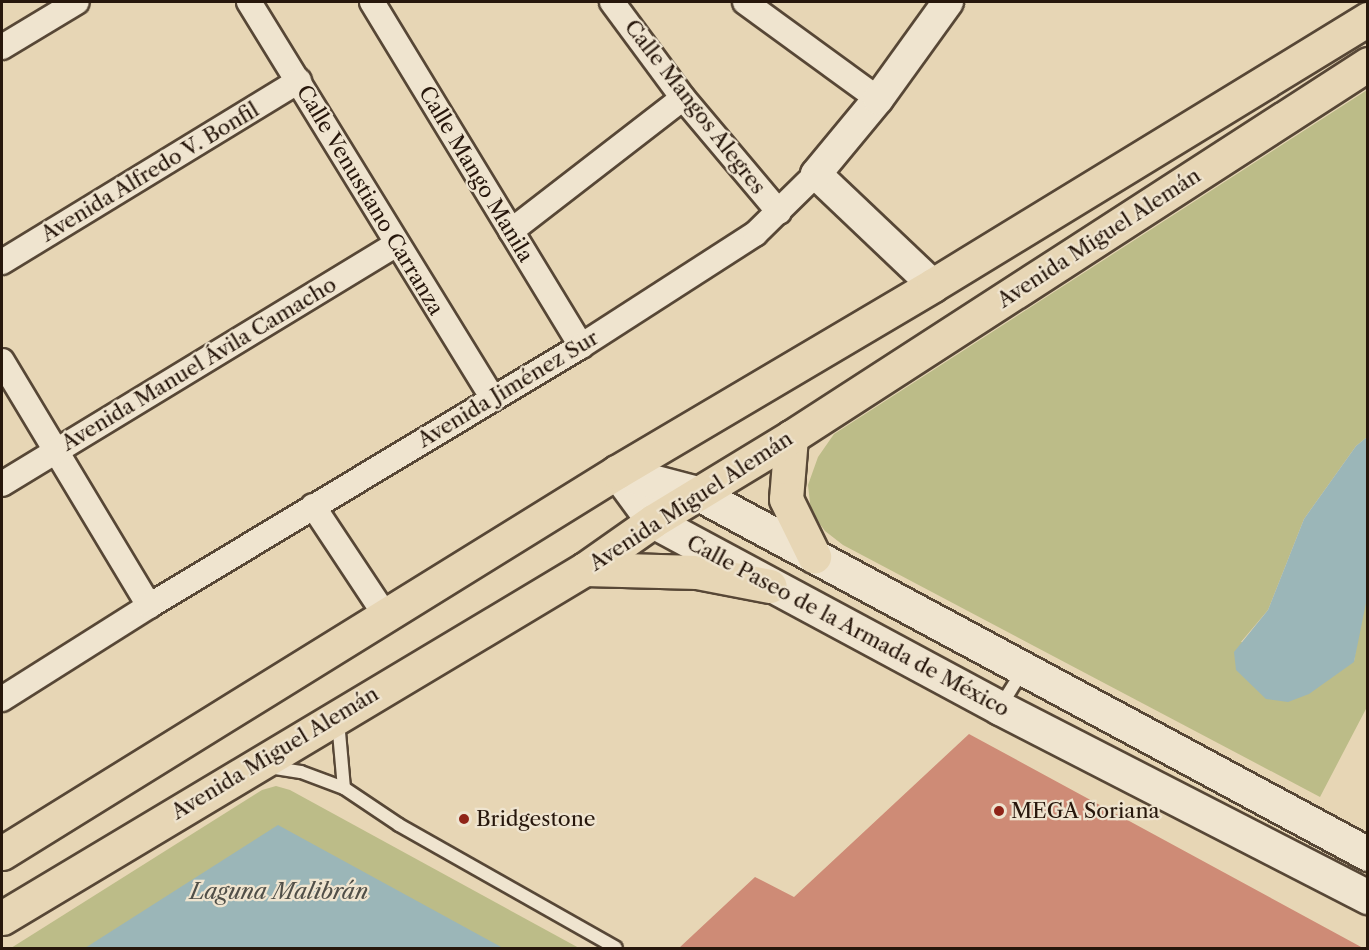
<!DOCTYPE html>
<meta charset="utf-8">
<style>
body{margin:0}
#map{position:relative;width:1369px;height:950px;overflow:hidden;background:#e7d6b5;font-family:"Libre Caslon Text",serif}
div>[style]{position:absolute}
.green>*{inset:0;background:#bcbc88}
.water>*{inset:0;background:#9bb6b8}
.building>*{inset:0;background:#ce8b76}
.roads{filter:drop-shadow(2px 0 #574736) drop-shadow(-2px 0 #574736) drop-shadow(0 2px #574736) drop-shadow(0 -2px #574736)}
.service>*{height:12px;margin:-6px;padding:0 6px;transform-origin:6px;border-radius:6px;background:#efe4cf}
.minor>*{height:24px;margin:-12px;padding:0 12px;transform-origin:12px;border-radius:12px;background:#efe4cf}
.tertiary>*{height:30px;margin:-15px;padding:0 15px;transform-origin:15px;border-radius:15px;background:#efe4cf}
.secondary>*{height:33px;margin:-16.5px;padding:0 16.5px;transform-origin:16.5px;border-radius:16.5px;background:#efe4cf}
.primary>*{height:33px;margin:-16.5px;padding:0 16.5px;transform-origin:16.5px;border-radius:16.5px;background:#e7d6b5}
.dots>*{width:16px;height:16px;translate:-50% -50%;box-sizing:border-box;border:3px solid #efe4cf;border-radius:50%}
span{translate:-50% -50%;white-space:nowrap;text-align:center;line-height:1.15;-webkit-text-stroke:4.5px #efe4cf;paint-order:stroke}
.street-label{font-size:21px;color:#27170c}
.poi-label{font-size:21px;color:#27170c}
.left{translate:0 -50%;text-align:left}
.water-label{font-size:22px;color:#504f48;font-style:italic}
.frame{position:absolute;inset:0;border:3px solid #27170c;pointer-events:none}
</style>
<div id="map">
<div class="green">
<div style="clip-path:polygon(1367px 90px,1367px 437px,1356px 446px,1304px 519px,1268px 610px,1241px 642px,1354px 661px,1367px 580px,1367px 707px,1320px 797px,843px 545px,825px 531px,811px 512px,808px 485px,818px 457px,834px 434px)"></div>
<div style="clip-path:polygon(276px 786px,290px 790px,579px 948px,11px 948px,262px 790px)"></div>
</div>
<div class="water">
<div style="clip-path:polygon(1367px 437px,1367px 598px,1354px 662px,1309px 694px,1288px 702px,1266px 699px,1236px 670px,1234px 652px,1268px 610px,1304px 519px,1356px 446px)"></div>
<div style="clip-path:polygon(278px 825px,503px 948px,85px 948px)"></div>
</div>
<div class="building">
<div style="clip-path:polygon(969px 734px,1363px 948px,679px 948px,755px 877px,794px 897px)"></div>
</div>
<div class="roads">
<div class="service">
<div style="left:1000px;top:707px;width:44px;rotate:-58.1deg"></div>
<div style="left:338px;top:721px;width:67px;rotate:84.9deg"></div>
<div style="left:269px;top:767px;width:32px;rotate:9deg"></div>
<div style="left:301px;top:772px;width:46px;rotate:20.4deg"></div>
<div style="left:344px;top:788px;width:66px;rotate:33.9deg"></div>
<div style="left:399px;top:825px;width:249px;rotate:29.5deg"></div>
</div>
<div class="minor">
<div style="left:249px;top:2px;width:464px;rotate:58.4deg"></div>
<div style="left:372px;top:2px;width:403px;rotate:58.7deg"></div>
<div style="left:612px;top:2px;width:119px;rotate:53.5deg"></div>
<div style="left:683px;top:98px;width:149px;rotate:49.9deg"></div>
<div style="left:745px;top:2px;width:165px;rotate:36.1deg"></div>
<div style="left:2px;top:47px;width:87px;rotate:-31deg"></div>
<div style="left:511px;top:231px;width:217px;rotate:-37.7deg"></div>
<div style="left:2px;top:262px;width:348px;rotate:-31.4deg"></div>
<div style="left:2px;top:361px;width:286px;rotate:59deg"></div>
<div style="left:2px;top:484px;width:461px;rotate:-31.3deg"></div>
<div style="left:313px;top:506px;width:134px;rotate:56.5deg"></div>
<div style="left:2px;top:699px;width:174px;rotate:-32.3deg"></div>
<div style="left:149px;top:606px;width:504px;rotate:-31.04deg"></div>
<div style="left:581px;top:346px;width:207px;rotate:-32.8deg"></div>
<div style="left:755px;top:234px;width:86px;rotate:-44.5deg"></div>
</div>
<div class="tertiary">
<div style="left:933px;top:285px;width:161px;rotate:-136.5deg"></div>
<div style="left:816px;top:174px;width:97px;rotate:-50.4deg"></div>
<div style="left:878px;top:99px;width:120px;rotate:-54.2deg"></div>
</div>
<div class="secondary">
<div style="left:617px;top:472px;width:61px;rotate:53.7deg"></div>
<div style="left:653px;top:521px;width:394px;rotate:28.3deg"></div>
<div style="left:1000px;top:708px;width:414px;rotate:27.2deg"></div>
<div style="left:617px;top:472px;width:83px;rotate:14.7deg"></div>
<div style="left:697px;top:493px;width:762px;rotate:28.28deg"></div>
</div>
<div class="primary">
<div style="left:791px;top:437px;width:62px;rotate:94.6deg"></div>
<div style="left:786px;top:499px;width:64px;rotate:63.8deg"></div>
<div style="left:585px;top:569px;width:112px;rotate:1.5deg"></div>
<div style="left:697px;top:572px;width:74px;rotate:10.9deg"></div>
<div style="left:2px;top:853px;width:723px;rotate:-31.78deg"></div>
<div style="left:617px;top:472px;width:367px;rotate:-30.6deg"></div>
<div style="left:933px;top:285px;width:510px;rotate:-31.45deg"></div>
<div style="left:2px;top:918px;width:679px;rotate:-30.91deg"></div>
<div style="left:585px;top:569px;width:83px;rotate:-35.2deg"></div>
<div style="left:653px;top:521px;width:162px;rotate:-31.3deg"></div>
<div style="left:791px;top:437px;width:687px;rotate:-32.88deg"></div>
</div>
</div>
<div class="dots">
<div style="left:999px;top:811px;background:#8f2418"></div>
<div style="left:464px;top:819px;background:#8f2418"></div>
</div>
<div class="street-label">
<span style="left:695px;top:107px;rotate:52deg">Calle Mangos Alegres</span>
<span style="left:150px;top:172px;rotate:-31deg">Avenida Alfredo V. Bonfil</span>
<span style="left:476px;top:174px;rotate:59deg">Calle Mango Manila</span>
<span style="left:370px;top:200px;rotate:59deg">Calle Venustiano Carranza</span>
<span style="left:1099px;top:238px;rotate:-33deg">Avenida Miguel Alemán</span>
<span style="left:199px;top:364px;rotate:-31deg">Avenida Manuel Ávila Camacho</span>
<span style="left:508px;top:389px;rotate:-31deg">Avenida Jiménez Sur</span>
<span style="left:691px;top:501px;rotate:-33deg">Avenida Miguel Alemán</span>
<span style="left:848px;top:626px;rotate:28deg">Calle Paseo de la Armada de México</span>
<span style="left:275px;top:753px;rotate:-31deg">Avenida Miguel Alemán</span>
</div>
<div class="poi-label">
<span class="left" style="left:1011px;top:811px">MEGA Soriana</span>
<span class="left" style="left:476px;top:819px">Bridgestone</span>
</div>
<div class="water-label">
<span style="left:279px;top:892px">Laguna Malibrán</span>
</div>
<div class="frame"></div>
</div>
